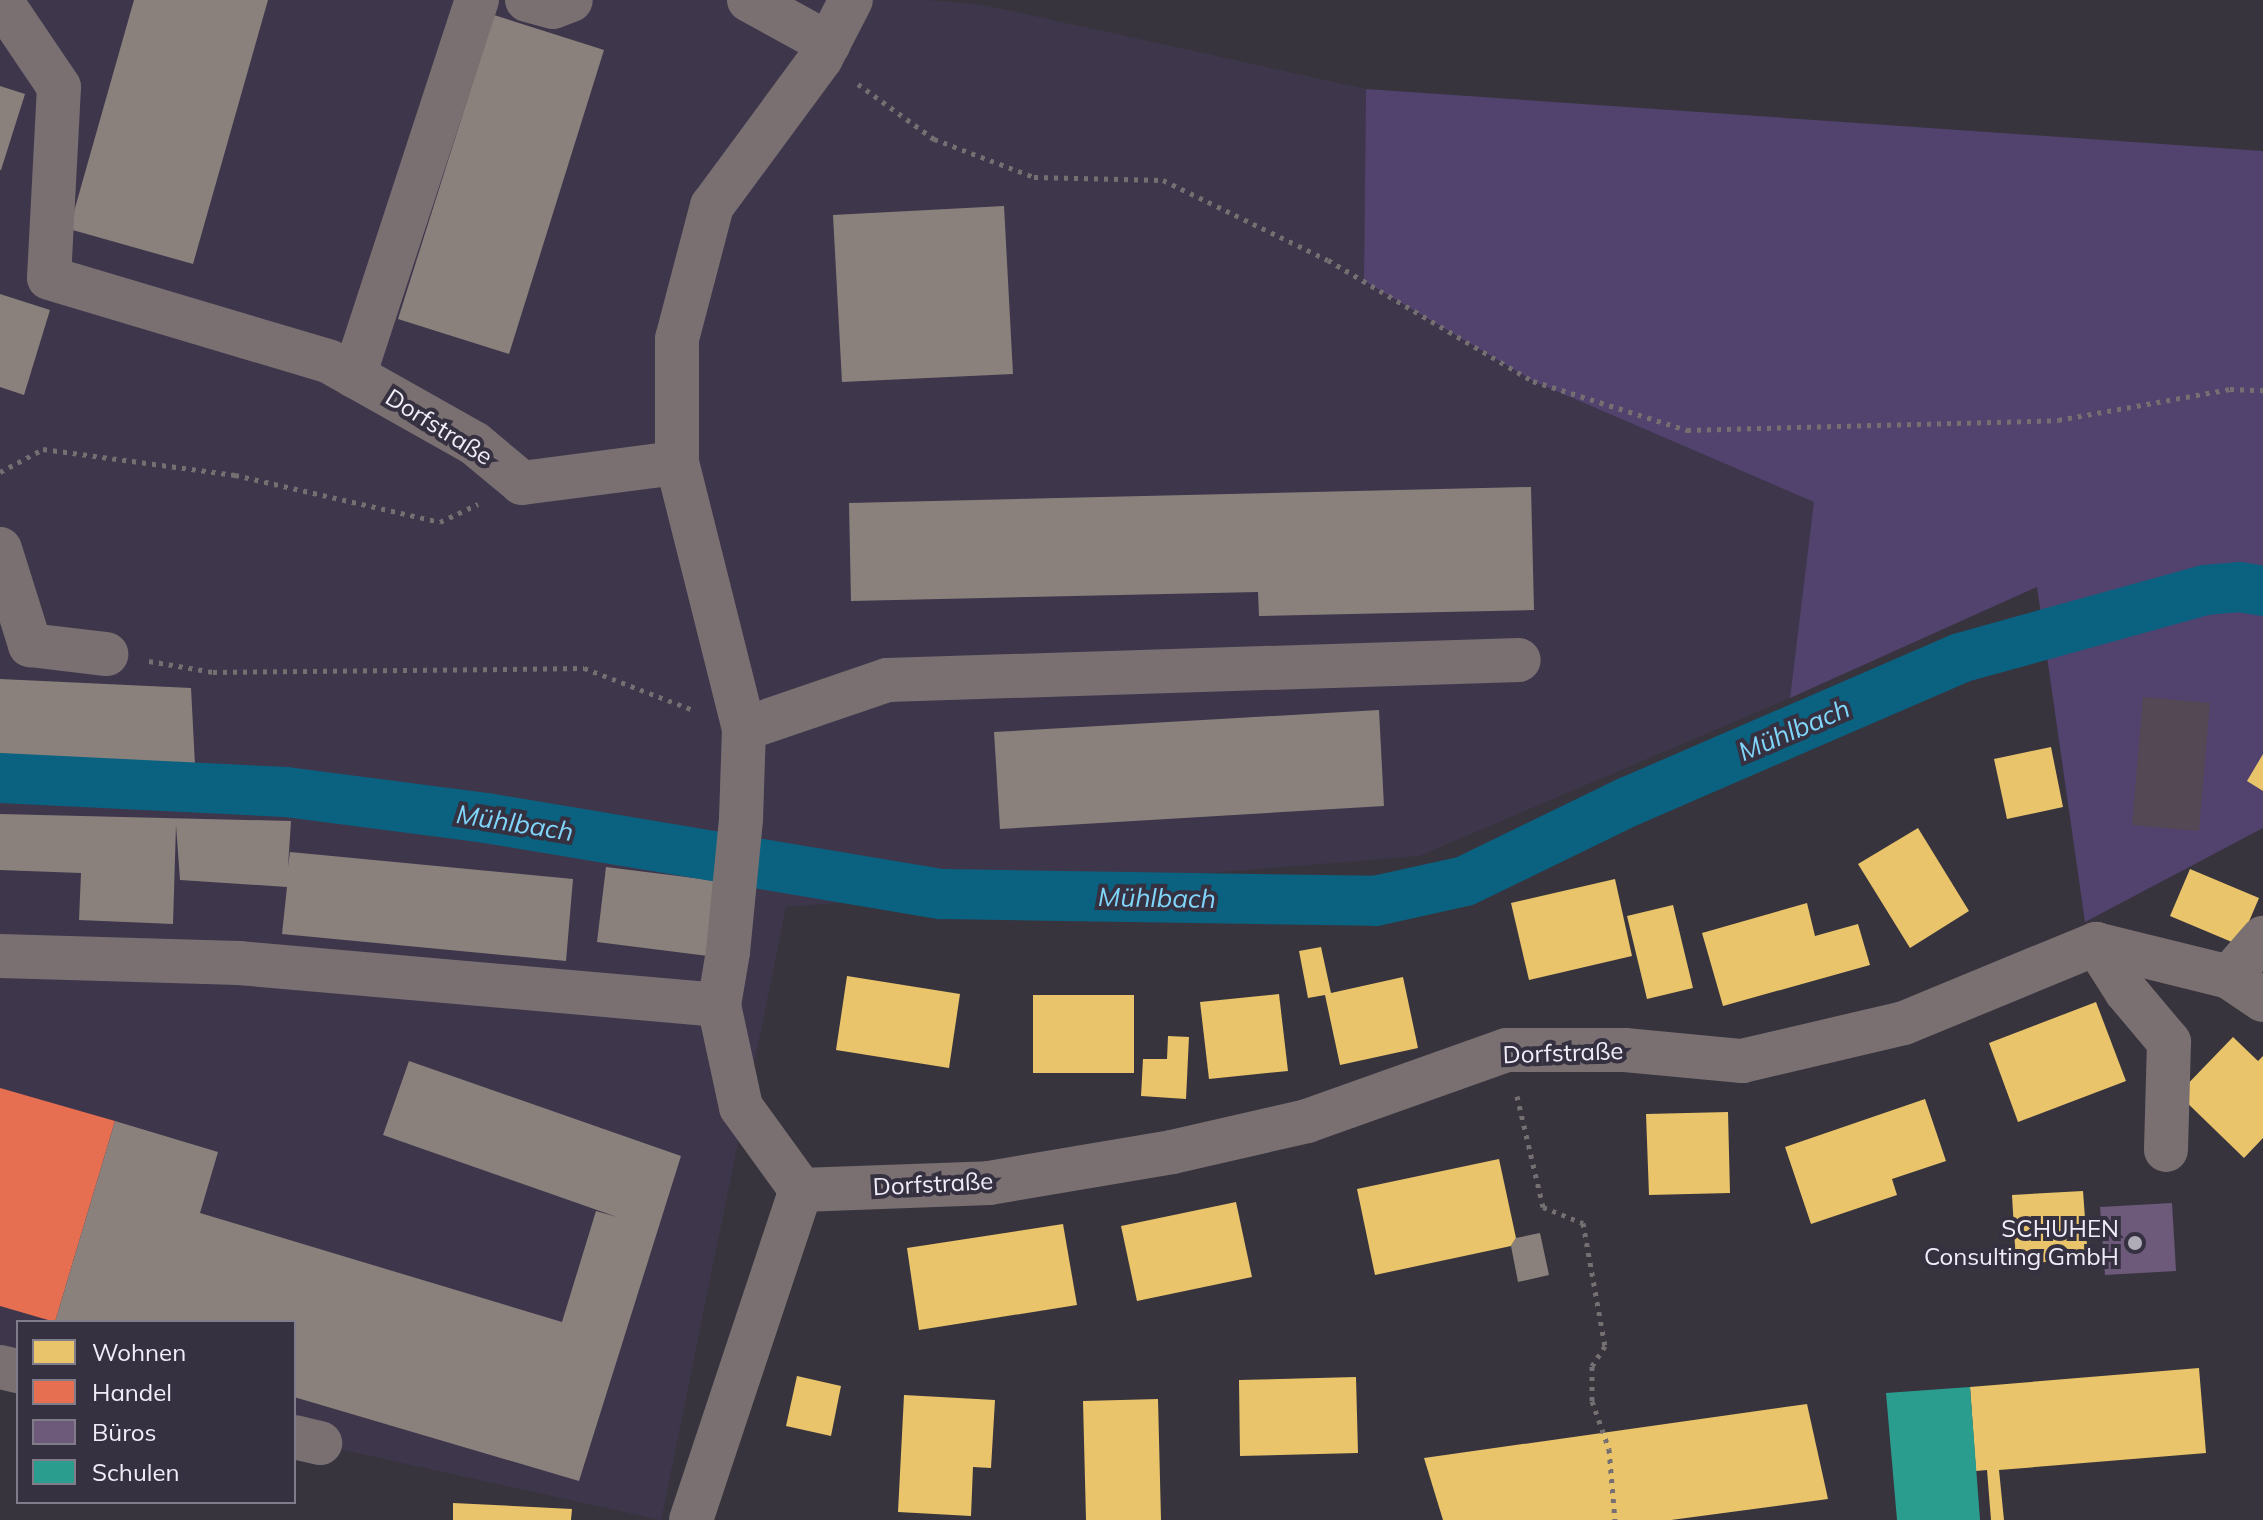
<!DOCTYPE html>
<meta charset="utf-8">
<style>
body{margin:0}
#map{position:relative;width:2263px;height:1520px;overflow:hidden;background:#37343e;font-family:Mulish,sans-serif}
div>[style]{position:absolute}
.built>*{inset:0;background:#3e374c}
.green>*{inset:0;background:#52426e}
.homes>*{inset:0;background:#e9c46a}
.shops>*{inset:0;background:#e76f51}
.offices>*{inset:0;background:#6d597a}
.schools>*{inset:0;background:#2a9d8f}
.industry>*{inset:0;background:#8a817c}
.canal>*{height:50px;margin:-25px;padding:0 25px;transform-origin:25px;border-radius:25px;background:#0a6280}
.building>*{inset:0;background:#534854}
.path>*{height:5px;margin-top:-2.5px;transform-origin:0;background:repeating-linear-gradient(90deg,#756f72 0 4px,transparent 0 10px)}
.minor>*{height:44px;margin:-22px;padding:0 22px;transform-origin:22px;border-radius:22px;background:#7a7072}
.dots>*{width:22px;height:22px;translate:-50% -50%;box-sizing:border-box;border:4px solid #363141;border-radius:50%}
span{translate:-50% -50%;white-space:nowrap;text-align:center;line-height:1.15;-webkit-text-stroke:8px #363141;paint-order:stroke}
.street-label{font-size:24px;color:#f1edf8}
.poi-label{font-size:24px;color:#f1edf8}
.right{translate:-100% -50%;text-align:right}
.water-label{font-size:26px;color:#80d6fa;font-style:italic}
.legend{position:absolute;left:16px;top:1320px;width:280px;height:184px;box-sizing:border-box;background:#363141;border:2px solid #817c8a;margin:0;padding:10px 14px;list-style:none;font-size:24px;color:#f1edf8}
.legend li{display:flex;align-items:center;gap:16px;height:40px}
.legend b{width:40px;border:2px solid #817c8a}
</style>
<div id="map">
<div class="built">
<div style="clip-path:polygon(0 0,927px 0,984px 5px,1366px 89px,1364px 282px,1533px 381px,1815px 502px,1790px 698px,1419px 856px,786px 907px,661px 1520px,294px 1439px,294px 1322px,18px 1322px,18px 1376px,0 1372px)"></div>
</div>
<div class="green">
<div style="clip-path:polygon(1366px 89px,2263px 151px,2263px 828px,2085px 922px,2037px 587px,1790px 698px,1814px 502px,1533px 381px,1364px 281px)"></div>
</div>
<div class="homes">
<div style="clip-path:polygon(2051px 747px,2063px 807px,2007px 819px,1994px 759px)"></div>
<div style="clip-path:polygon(2263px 754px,2263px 791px,2247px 781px)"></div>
<div style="clip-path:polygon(1918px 828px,1969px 911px,1910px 948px,1858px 864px)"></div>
<div style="clip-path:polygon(2190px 869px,2259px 898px,2239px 945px,2170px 916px)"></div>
<div style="clip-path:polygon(1615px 879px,1632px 956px,1529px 980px,1511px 903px)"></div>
<div style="clip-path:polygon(1807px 903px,1815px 936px,1858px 924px,1870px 965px,1723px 1006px,1702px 933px)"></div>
<div style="clip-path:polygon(1673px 905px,1693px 988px,1647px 999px,1627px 916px)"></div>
<div style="clip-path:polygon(1321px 947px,1331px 993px,1403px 977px,1418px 1048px,1340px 1065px,1325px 995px,1308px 998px,1299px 951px)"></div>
<div style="clip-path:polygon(847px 976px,960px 994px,949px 1068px,836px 1050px)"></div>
<div style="clip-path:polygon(1279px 994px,1288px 1071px,1209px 1079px,1200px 1002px)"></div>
<div style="clip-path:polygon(1033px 995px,1134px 995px,1134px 1073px,1033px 1073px)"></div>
<div style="clip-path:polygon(2096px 1002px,2126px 1081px,2018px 1122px,1989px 1043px)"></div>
<div style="clip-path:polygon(1168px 1036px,1189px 1037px,1186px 1099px,1141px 1096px,1143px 1059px,1167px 1059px)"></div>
<div style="clip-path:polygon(2233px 1037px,2258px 1061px,2263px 1056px,2263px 1138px,2244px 1158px,2178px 1094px)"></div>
<div style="clip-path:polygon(1925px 1099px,1946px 1161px,1892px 1179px,1897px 1195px,1811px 1224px,1785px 1147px)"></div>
<div style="clip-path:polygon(1728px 1112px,1730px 1193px,1649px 1195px,1646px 1114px)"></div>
<div style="clip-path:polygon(1499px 1159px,1516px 1238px,1511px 1246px,1375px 1275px,1357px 1189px)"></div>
<div style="clip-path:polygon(2083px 1191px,2088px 1259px,2016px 1264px,2012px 1195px)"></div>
<div style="clip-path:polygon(1236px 1202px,1252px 1277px,1137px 1301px,1121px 1226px)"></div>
<div style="clip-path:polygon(1063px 1224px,1077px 1305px,919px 1330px,907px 1248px)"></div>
<div style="clip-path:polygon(2199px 1368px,2206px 1453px,1999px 1470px,2004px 1520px,1991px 1520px,1987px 1470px,1976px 1471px,1970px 1387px)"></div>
<div style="clip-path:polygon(797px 1376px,841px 1386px,831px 1436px,786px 1426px)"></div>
<div style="clip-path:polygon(1356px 1377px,1358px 1453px,1240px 1456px,1239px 1380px)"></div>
<div style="clip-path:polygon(904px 1395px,995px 1400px,991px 1468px,973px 1467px,971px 1516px,898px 1512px)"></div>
<div style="clip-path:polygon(1158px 1399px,1161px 1520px,1086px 1520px,1083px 1401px)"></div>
<div style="clip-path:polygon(1807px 1404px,1828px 1499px,1671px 1520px,1443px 1520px,1424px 1458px)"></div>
<div style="clip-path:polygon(453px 1503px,572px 1509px,571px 1520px,453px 1520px)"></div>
</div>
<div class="shops">
<div style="clip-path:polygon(0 1088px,115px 1121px,55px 1322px,0 1306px)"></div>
</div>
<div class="offices">
<div style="clip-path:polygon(2172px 1203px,2176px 1271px,2105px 1275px,2100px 1207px)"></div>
</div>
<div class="schools">
<div style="clip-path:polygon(1970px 1387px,1980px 1520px,1897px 1520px,1886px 1393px)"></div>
</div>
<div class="industry">
<div style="clip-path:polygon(134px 0,268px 0,193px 264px,69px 229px)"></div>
<div style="clip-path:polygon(494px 15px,604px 50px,509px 354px,398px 319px)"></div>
<div style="clip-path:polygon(0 86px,25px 94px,1px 170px,0 170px)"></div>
<div style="clip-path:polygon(1004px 206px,1013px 374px,842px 382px,833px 215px)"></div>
<div style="clip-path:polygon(0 294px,50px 310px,24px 395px,0 387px)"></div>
<div style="clip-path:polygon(1531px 487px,1534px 610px,1259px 616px,1258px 592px,851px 601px,849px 503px)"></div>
<div style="clip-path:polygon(0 679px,191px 688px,195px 765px,0 758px)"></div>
<div style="clip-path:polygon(1379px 710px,1384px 806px,1000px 829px,994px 732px)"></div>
<div style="clip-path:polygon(0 814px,291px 821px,288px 867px,290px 852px,573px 879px,566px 961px,282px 934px,287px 887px,180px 880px,176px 825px,173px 924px,79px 920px,81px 873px,0 870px)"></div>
<div style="clip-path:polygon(606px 867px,718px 881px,708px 956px,597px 942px)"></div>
<div style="clip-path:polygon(409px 1061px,681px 1156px,579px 1481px,294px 1397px,294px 1322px,55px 1322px,115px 1121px,218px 1152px,200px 1213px,562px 1322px,596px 1211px,617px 1217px,383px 1135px)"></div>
<div style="clip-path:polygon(1540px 1233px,1549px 1275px,1518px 1282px,1511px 1246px,1516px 1238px)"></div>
</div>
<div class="canal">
<div style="left:0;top:778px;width:286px;rotate:2.8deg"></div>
<div style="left:286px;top:792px;width:202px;rotate:7.4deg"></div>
<div style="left:486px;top:818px;width:462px;rotate:9.5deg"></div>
<div style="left:942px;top:894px;width:433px;rotate:0.9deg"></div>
<div style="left:1375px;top:901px;width:92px;rotate:-12.5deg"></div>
<div style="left:1465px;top:881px;width:183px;rotate:-25.9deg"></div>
<div style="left:1630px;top:801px;width:360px;rotate:-23.4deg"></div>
<div style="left:1960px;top:658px;width:254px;rotate:-15.5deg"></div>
<div style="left:2205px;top:590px;width:34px;rotate:-5deg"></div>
<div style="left:2239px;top:587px;width:24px;rotate:9deg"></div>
</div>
<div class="building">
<div style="clip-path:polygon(2143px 697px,2210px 703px,2199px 831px,2132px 825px)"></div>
</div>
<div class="path">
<div style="left:858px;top:84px;width:94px;rotate:35.9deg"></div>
<div style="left:934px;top:139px;width:107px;rotate:20.8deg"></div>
<div style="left:1034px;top:177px;width:129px;rotate:1.3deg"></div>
<div style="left:1163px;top:180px;width:183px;rotate:25.9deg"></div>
<div style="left:1328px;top:260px;width:238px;rotate:30.6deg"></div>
<div style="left:1533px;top:381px;width:162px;rotate:17.7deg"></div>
<div style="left:1687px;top:430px;width:371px;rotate:-1.5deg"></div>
<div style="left:2058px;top:420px;width:175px;rotate:-10.2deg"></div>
<div style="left:2230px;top:389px;width:33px;rotate:2deg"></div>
<div style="left:0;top:472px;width:49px;rotate:-28.1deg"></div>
<div style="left:43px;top:449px;width:194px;rotate:7.7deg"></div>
<div style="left:235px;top:475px;width:210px;rotate:12.9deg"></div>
<div style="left:440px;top:522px;width:42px;rotate:-25.3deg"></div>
<div style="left:149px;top:661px;width:65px;rotate:9.8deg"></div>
<div style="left:213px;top:672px;width:371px;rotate:-0.6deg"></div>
<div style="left:584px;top:668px;width:115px;rotate:21deg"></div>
<div style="left:1517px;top:1096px;width:114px;rotate:76.8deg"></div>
<div style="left:1543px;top:1207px;width:43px;rotate:21.8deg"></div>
<div style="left:1583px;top:1223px;width:125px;rotate:79.9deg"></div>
<div style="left:1605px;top:1346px;width:24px;rotate:123deg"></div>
<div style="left:1592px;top:1366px;width:35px;rotate:90deg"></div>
<div style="left:1592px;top:1401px;width:51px;rotate:70.5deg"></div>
<div style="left:1609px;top:1449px;width:71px;rotate:85.2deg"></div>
</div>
<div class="minor">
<div style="left:527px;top:0;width:27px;rotate:15deg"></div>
<div style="left:553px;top:7px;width:19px;rotate:-21deg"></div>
<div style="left:749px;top:0;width:91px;rotate:28.8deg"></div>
<div style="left:3px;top:4px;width:100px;rotate:56deg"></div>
<div style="left:59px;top:87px;width:191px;rotate:93deg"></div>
<div style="left:49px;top:278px;width:293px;rotate:16.6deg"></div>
<div style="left:330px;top:362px;width:165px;rotate:29.4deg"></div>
<div style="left:474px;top:443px;width:62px;rotate:39.8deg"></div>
<div style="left:522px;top:483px;width:156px;rotate:-7.4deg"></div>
<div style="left:354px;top:376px;width:396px;rotate:-71.9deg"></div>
<div style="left:0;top:549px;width:101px;rotate:72.6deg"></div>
<div style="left:30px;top:645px;width:77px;rotate:6.8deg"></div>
<div style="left:744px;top:729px;width:151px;rotate:-18.9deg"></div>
<div style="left:887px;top:680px;width:632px;rotate:-1.81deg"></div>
<div style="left:2096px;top:944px;width:56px;rotate:57.4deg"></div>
<div style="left:2126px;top:991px;width:67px;rotate:49.9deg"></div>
<div style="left:2169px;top:1042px;width:108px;rotate:91.6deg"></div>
<div style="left:0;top:956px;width:239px;rotate:1.7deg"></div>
<div style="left:239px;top:963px;width:482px;rotate:5deg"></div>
<div style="left:2229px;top:977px;width:52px;rotate:-48.9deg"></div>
<div style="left:801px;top:1190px;width:188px;rotate:-2.1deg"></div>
<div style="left:989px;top:1183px;width:186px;rotate:-9.6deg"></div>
<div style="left:1172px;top:1152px;width:139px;rotate:-12.9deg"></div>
<div style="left:1307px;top:1121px;width:211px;rotate:-19.6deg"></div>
<div style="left:1506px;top:1050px;width:119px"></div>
<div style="left:1625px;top:1050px;width:118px;rotate:5.4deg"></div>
<div style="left:1742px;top:1061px;width:166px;rotate:-13.2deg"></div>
<div style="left:1904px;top:1023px;width:208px;rotate:-22.4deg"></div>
<div style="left:2096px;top:944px;width:137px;rotate:13.9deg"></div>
<div style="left:2229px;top:977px;width:41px;rotate:34.1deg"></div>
<div style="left:801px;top:1190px;width:102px;rotate:-125.9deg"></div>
<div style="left:741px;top:1107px;width:104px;rotate:-102.2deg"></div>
<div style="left:719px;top:1005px;width:54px;rotate:-80.4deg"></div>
<div style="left:728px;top:952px;width:134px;rotate:-84.4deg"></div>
<div style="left:741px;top:819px;width:90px;rotate:-88.1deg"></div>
<div style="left:744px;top:729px;width:274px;rotate:-104.1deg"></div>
<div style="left:677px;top:463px;width:124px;rotate:-90deg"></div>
<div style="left:677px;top:339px;width:138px;rotate:-75.3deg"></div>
<div style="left:712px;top:206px;width:184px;rotate:-53.6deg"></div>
<div style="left:821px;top:58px;width:65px;rotate:-62.7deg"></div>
<div style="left:0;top:1367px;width:18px;rotate:13deg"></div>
<div style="left:294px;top:1437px;width:27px;rotate:13deg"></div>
<div style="left:691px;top:1520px;width:348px;rotate:-71.6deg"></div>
</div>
<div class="dots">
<div style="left:2135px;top:1243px;background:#b0acb7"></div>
</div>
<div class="street-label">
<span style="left:439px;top:427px;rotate:32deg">Dorfstraße</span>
<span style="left:1563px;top:1053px;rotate:-2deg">Dorfstraße</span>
<span style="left:933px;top:1184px;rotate:-3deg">Dorfstraße</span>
</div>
<div class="poi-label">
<span class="right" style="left:2119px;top:1243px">SCHUHEN<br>Consulting GmbH</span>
</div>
<div class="water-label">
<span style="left:1794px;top:730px;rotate:-23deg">Mühlbach</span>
<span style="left:515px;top:823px;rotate:9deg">Mühlbach</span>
<span style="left:1157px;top:898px;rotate:1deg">Mühlbach</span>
</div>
<ul class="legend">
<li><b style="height:22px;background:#e9c46a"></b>Wohnen</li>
<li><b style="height:22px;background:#e76f51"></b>Handel</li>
<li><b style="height:22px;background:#6d597a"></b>Büros</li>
<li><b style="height:22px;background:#2a9d8f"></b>Schulen</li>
</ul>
</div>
